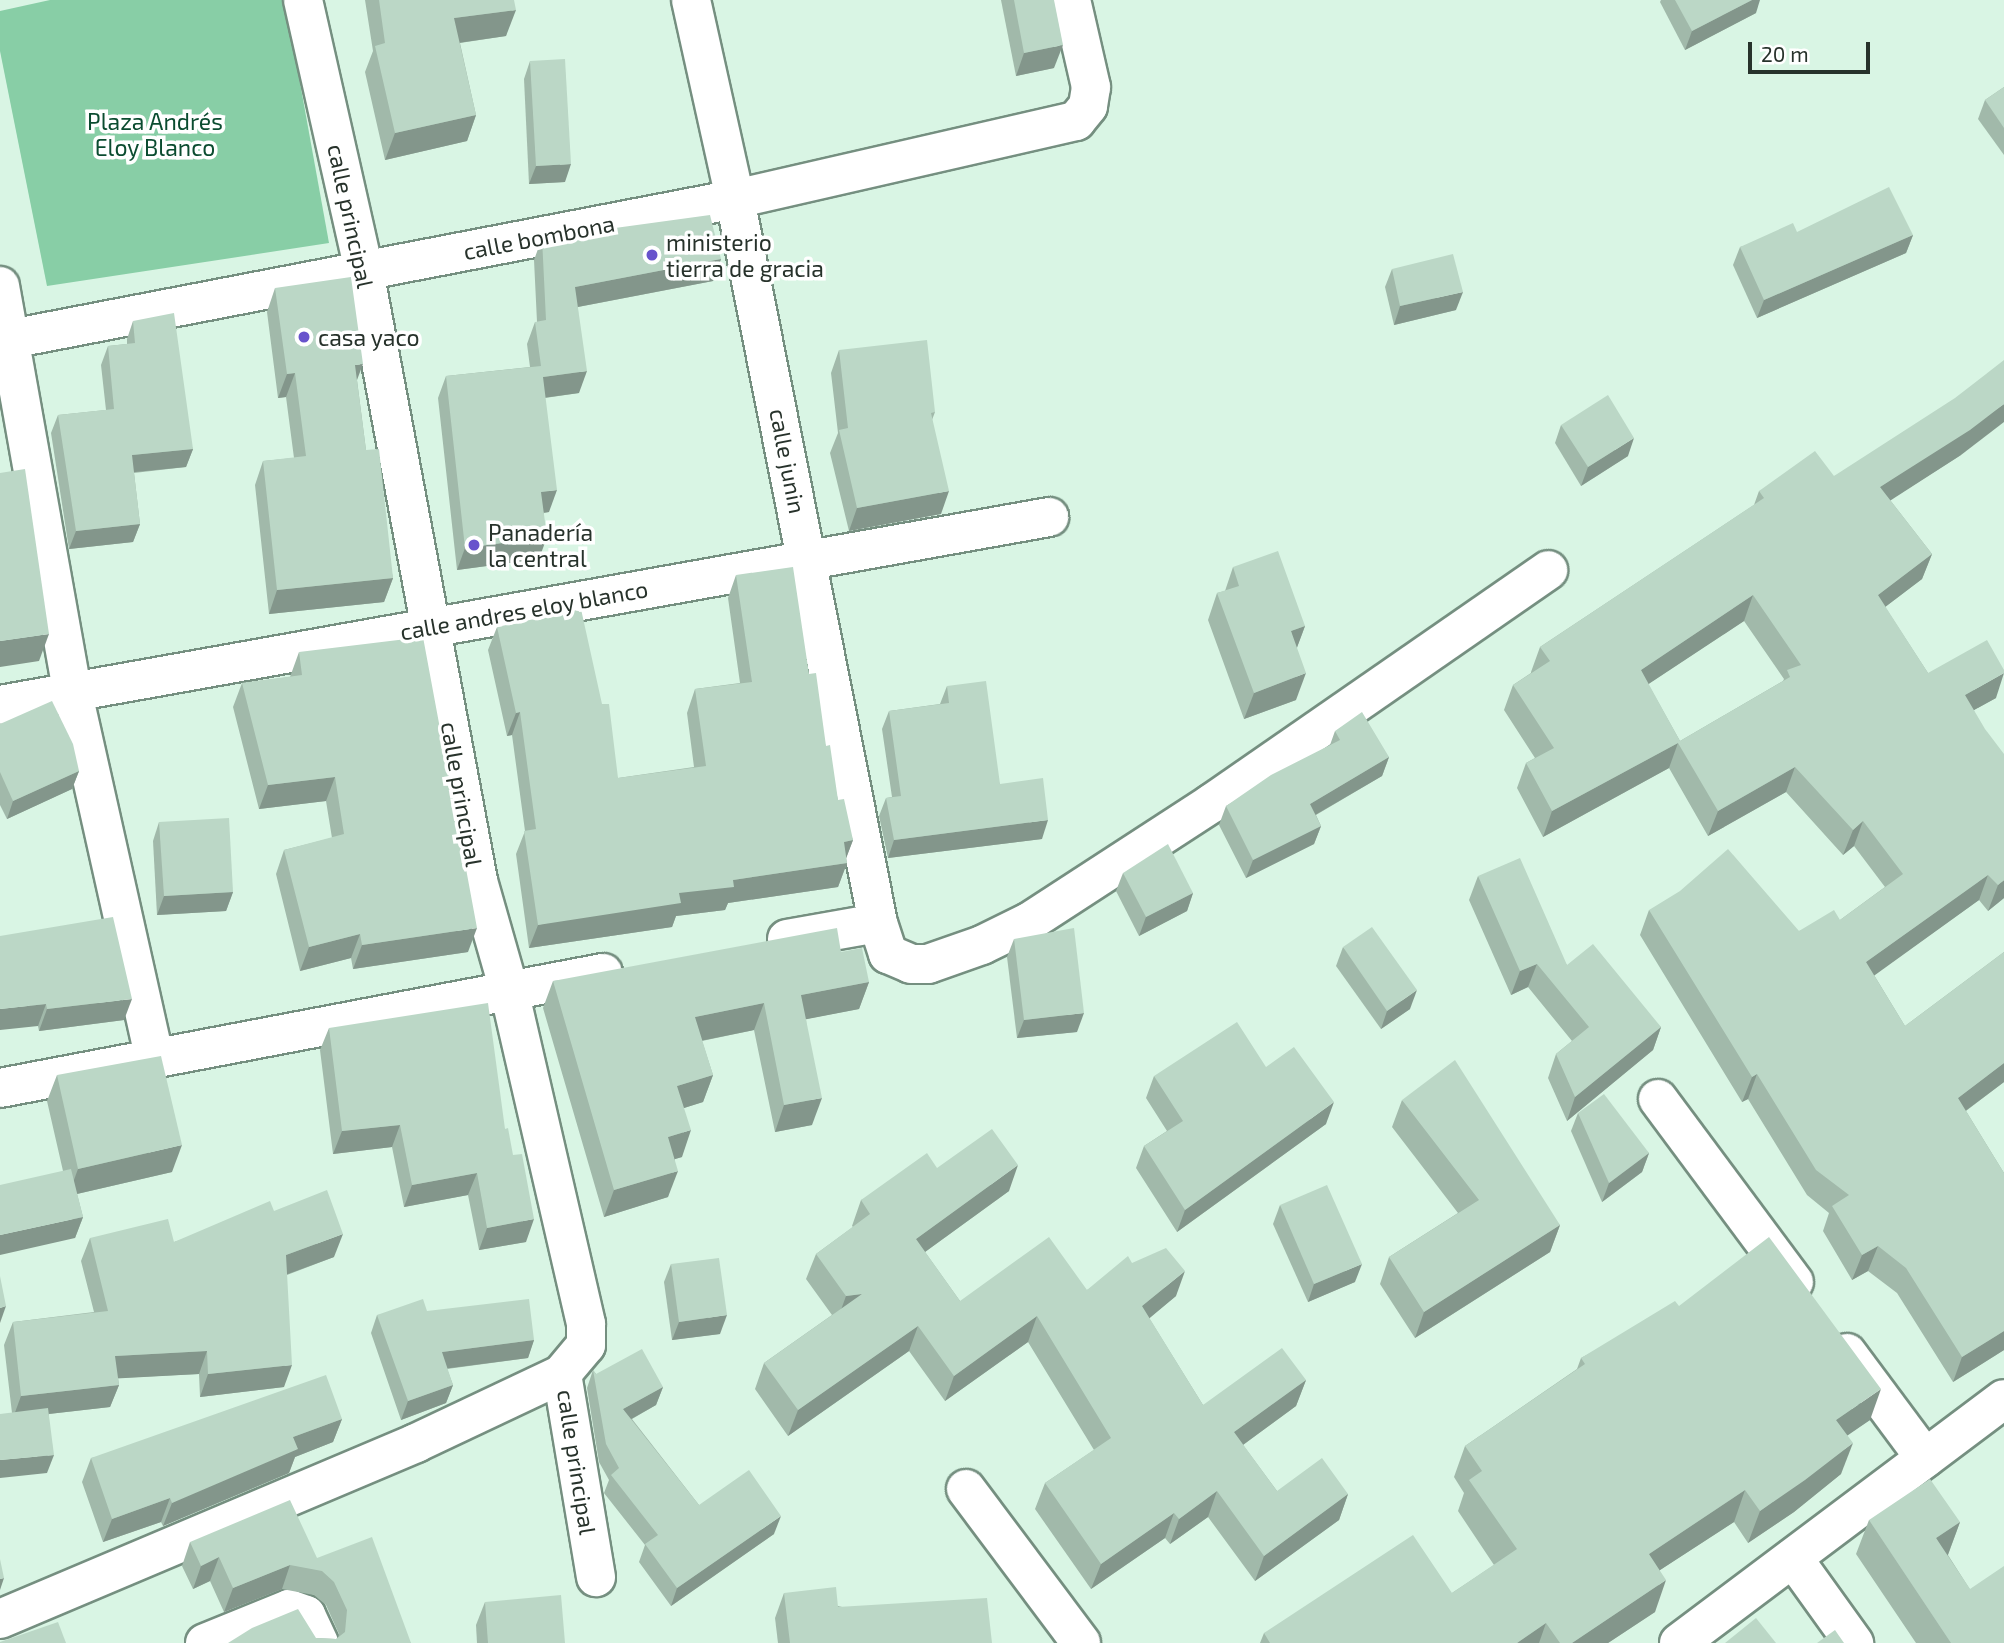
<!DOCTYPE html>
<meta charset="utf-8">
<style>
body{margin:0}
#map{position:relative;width:2004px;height:1643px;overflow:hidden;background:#d9f5e4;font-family:"Exo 2",sans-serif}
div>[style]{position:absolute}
.green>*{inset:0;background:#88cea6}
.roads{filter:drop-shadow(2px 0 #758f80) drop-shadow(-2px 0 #758f80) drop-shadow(0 2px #758f80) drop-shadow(0 -2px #758f80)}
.minor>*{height:38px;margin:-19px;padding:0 19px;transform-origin:19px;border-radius:19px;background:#fff}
.wall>*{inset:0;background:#a1b9aa}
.shaded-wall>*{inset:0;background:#83968b}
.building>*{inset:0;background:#bbd7c6}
.dots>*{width:19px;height:19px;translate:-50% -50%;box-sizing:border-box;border:4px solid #fff;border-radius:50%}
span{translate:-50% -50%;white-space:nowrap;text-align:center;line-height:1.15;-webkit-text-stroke:7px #fff;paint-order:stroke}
.park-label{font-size:23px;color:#0b4c30}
.street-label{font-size:23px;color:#27322b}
.poi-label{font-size:23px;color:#27322b}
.left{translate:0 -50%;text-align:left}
.scale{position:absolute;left:1748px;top:42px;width:122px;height:32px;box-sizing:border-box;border:4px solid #27322b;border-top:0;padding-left:9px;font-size:21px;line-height:24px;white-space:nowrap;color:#27322b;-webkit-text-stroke:5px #fff;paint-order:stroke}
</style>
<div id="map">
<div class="green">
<div style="clip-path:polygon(50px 0,285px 0,329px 243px,47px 286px,0 51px,0 11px)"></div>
</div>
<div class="roads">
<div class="minor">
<div style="left:303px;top:0;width:278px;rotate:77.3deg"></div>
<div style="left:364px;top:271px;width:621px;rotate:79.41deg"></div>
<div style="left:478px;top:881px;width:113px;rotate:74.1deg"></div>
<div style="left:509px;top:990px;width:343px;rotate:77deg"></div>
<div style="left:586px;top:1324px;width:21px;rotate:90deg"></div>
<div style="left:586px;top:1345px;width:38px;rotate:130deg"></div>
<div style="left:562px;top:1374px;width:206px;rotate:80.5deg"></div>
<div style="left:691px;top:0;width:204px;rotate:77.5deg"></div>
<div style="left:735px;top:199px;width:738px;rotate:78.83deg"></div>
<div style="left:878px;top:923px;width:33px;rotate:72deg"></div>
<div style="left:888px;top:954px;width:25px;rotate:23deg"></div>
<div style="left:911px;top:964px;width:17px"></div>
<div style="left:928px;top:964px;width:57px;rotate:-19.4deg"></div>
<div style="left:982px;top:945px;width:52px;rotate:-26.1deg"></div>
<div style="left:1029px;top:922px;width:218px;rotate:-33deg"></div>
<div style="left:1212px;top:803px;width:409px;rotate:-34.7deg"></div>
<div style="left:0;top:286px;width:409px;rotate:79.9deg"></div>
<div style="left:72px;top:689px;width:380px;rotate:77.4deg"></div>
<div style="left:0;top:341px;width:749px;rotate:-10.93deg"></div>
<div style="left:735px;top:199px;width:350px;rotate:-12.9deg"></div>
<div style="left:1076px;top:121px;width:19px;rotate:-51deg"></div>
<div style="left:1088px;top:106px;width:19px;rotate:-81deg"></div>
<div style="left:1091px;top:87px;width:89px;rotate:-102.9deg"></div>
<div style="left:0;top:705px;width:1066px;rotate:-10.16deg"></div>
<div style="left:787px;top:939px;width:92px;rotate:-10deg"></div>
<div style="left:0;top:1088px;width:614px;rotate:-10.8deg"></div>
<div style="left:1658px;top:1099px;width:228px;rotate:53.4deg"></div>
<div style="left:1847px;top:1353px;width:131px;rotate:53.4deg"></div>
<div style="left:966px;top:1489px;width:192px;rotate:53.2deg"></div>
<div style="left:1793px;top:1558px;width:105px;rotate:54.3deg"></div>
<div style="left:0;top:1619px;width:452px;rotate:-22.9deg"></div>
<div style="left:416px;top:1443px;width:161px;rotate:-25.3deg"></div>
<div style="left:205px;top:1643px;width:91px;rotate:-22deg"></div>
<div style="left:289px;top:1609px;width:18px;rotate:19deg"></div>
<div style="left:306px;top:1615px;width:31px;rotate:65deg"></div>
<div style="left:1679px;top:1643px;width:406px;rotate:-36.9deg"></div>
</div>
</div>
<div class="wall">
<div style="clip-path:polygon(365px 0,514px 0,506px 36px,460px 43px,476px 115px,467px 141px,385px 160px,365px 72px,373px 51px)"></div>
<div style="clip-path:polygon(1001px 0,1054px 0,1054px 68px,1016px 76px)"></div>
<div style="clip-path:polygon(1661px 0,1752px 0,1756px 13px,1685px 50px,1660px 2px)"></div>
<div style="clip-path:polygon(530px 61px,565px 182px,529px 184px,524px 79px)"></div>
<div style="clip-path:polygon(2004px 87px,2004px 155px,1978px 119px,1985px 100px)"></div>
<div style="clip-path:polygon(1797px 232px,1913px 235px,1906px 253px,1757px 318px,1733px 265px,1740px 247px)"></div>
<div style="clip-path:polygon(542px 238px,721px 259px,713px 281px,578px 307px,579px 393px,545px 398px,549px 512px,544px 513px,539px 559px,457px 570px,438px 398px,446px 376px,530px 367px,527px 344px,535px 322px,537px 322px,534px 260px)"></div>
<div style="clip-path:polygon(1392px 269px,1456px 310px,1394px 325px,1385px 287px)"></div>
<div style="clip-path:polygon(275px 288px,357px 380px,366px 450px,393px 578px,384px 602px,269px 614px,255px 485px,263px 461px,294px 458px,286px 397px,278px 398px,267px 312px)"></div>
<div style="clip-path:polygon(133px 321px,193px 449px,186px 467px,134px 473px,140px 524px,133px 542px,69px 549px,51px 433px,58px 415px,106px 410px,101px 365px,108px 346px,127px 344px,127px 339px)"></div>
<div style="clip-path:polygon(839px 350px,935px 412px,932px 420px,941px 514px,849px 531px,830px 453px,838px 433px,831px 373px)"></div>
<div style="clip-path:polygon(1561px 425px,1628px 456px,1581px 486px,1555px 443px)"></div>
<div style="clip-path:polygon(evenodd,1961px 455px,1890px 500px,1932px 554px,1922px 579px,1885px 607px,1928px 673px,1996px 698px,1974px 710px,2004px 898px,1988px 911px,1979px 900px,1874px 975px,1905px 1026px,2004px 952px,2004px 1082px,1966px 1111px,2004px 1173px,2004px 1350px,1953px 1382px,1897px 1293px,1868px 1271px,1852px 1280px,1823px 1231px,1829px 1213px,1807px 1195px,1748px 1099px,1742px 1102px,1640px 935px,1649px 910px,1799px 931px,1840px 920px,1885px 887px,1854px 846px,1843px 855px,1786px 792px,1708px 836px,1669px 768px,1543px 837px,1517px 788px,1526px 763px,1535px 758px,1504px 710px,1513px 685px,1531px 673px,1531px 672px,1540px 647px,1754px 505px,1759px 491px,1834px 476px,1961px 455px,1744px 621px,1784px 679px,1783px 681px,1680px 741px,1648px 684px,1744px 621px)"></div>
<div style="clip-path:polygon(1233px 567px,1305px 626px,1297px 647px,1296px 700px,1244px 719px,1208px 620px,1217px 593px,1225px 591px)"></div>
<div style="clip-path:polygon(736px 575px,809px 674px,838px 800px,853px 840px,846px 858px,847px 863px,838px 887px,728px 903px,725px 910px,676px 916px,672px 927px,529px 948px,516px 854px,525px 831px,512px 735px,507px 736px,488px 650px,497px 627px,618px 778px,694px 767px,687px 713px,695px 689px,740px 683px,728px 598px)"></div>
<div style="clip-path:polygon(299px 652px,468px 952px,353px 969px,351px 958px,300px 971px,276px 874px,284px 850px,332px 838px,326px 801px,259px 809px,233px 707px,242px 683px,290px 677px)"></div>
<div style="clip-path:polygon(947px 686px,1000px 784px,1042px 839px,888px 858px,879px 816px,886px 798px,892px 797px,882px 729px,889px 711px,940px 704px)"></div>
<div style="clip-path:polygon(0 724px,79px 771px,72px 789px,7px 819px,0 805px)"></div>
<div style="clip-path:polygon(1335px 731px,1389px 757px,1382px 776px,1316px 815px,1321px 826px,1314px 844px,1246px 878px,1219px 825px,1226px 806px,1330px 745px)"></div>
<div style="clip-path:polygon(159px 822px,233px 892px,226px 911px,157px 915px,153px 841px)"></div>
<div style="clip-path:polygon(1123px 873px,1193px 893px,1187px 911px,1139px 936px,1116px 891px)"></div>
<div style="clip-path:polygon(1478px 876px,1567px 965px,1661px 1027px,1653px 1050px,1567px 1121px,1548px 1078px,1556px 1054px,1572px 1041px,1528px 987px,1511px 995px,1469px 900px)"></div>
<div style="clip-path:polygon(0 936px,124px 1020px,39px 1031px,38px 1026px)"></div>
<div style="clip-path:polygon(1014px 939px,1077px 1032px,1017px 1038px,1007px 957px)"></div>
<div style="clip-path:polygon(1343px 947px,1410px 1009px,1381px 1029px,1336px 966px)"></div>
<div style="clip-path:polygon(841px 952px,869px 982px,859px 1009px,806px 1019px,812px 1125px,775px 1132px,754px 1030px,702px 1041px,713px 1075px,703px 1102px,684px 1108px,682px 1157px,675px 1159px,668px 1197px,604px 1217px,543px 1008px,553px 981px)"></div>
<div style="clip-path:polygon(329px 1028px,505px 1129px,526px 1242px,479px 1250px,468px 1195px,404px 1207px,392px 1147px,333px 1154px,320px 1050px)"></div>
<div style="clip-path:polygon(57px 1075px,172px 1172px,77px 1194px,83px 1217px,75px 1238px,63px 1171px,47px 1101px)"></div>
<div style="clip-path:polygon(1154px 1076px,1326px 1124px,1177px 1232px,1136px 1168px,1144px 1146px,1167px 1131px,1146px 1098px)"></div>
<div style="clip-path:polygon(1402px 1100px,1560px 1225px,1550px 1252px,1415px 1338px,1380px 1284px,1389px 1257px,1458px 1213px,1392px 1127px)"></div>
<div style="clip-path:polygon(1578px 1113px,1649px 1153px,1642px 1172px,1602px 1202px,1571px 1131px)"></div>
<div style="clip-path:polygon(937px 1168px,1009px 1191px,925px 1252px,960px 1301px,1087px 1290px,1132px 1263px,1176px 1296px,1149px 1318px,1203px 1405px,1306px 1380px,1296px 1406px,1243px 1445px,1277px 1491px,1348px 1494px,1339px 1520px,1255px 1581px,1208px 1517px,1170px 1544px,1165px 1538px,1091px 1589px,1035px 1509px,1045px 1483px,1094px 1450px,1028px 1342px,945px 1401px,909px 1351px,788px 1436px,755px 1389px,764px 1363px,832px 1315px,806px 1279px,816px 1254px,853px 1227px,852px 1226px,861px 1200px)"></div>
<div style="clip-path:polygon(1280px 1205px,1355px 1282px,1308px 1302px,1273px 1224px)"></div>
<div style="clip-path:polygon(274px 1211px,334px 1257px,287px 1275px,284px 1387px,200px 1397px,199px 1374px,118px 1378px,119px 1385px,110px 1407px,49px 1414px,47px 1473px,12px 1413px,4px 1345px,13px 1322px,94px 1312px,81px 1261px,90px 1238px,174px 1242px)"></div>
<div style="clip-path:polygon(671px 1264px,720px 1334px,672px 1340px,664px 1282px)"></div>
<div style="clip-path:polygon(1679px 1306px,1870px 1420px,1847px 1435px,1841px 1474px,1794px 1512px,1748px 1543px,1734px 1522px,1660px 1570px,1655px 1612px,1608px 1643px,1260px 1643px,1264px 1633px,1452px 1593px,1494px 1565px,1458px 1511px,1464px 1493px,1454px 1477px,1465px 1446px,1577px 1369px,1581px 1358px)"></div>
<div style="clip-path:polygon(427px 1311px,534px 1340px,528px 1358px,447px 1369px,453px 1385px,446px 1403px,401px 1420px,371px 1333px,377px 1315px)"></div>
<div style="clip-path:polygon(593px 1370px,596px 1374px,663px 1387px,656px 1405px,632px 1419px,699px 1505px,774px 1534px,671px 1606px,639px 1562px,645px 1545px,604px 1493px,609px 1480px,599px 1462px,587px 1388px)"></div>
<div style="clip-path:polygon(342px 1419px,333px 1442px,295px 1457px,289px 1473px,163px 1526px,161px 1522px,103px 1542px,82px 1482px,91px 1458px)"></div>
<div style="clip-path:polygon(1869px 1520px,1960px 1522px,1948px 1555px,2004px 1643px,1916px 1643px,1856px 1554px)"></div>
<div style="clip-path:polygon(190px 1542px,317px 1558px,411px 1643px,228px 1643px,316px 1638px,336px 1639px,338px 1638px,339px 1634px,326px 1605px,314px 1595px,282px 1589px,224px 1612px,210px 1581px,193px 1589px,182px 1566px)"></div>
<div style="clip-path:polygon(784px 1593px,992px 1643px,778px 1643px,775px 1618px)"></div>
<div style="clip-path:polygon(485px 1602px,565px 1643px,477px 1643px,476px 1625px)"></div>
</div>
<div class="shaded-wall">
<div style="clip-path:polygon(1752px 0,1760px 0,1756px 13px,1685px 50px,1692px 31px)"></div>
<div style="clip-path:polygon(516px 10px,506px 36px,444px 45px,454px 18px)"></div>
<div style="clip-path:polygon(1063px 45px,1054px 68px,1016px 76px,1024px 53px)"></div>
<div style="clip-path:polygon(476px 115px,467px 141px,385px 160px,395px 133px)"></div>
<div style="clip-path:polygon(571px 164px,565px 182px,529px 184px,536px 166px)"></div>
<div style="clip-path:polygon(1913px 235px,1906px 253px,1757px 318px,1764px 300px)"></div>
<div style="clip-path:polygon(721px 259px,713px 281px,567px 309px,575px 287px)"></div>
<div style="clip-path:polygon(1463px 292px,1456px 310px,1394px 325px,1400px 306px)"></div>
<div style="clip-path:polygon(363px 364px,354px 388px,355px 365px)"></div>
<div style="clip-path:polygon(587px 371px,579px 393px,535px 399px,543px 377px)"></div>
<div style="clip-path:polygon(295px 373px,286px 397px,278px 398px,287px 374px)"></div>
<div style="clip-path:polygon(2004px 404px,2004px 422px,1961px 455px,1871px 513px,1880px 487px)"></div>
<div style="clip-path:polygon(1634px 438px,1628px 456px,1581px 486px,1588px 467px)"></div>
<div style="clip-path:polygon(193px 449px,186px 467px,125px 473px,132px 455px)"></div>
<div style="clip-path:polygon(557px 490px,549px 512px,533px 514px,541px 492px)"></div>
<div style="clip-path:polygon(949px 491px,941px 514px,849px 531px,857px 508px)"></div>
<div style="clip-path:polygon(140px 524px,133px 542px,69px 549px,76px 531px)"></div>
<div style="clip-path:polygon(547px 537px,539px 559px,457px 570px,465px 548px)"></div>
<div style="clip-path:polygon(1932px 554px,1922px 579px,1868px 620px,1878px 595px)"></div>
<div style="clip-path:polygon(393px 578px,384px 602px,269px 614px,277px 590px)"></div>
<div style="clip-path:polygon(1753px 595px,1744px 621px,1632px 695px,1641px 670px)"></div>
<div style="clip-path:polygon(1305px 626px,1295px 653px,1291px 631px)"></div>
<div style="clip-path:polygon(49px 634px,39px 661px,0 667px,0 641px)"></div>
<div style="clip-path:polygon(1306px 673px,1296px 700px,1244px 719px,1254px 693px)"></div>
<div style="clip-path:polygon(2004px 673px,1996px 698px,1956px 720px,1965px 695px)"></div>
<div style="clip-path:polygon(520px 712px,512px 735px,507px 736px,516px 713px)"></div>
<div style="clip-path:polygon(1678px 743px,1669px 768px,1543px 837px,1552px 811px)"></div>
<div style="clip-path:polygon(1389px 757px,1382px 776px,1303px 822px,1310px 804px)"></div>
<div style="clip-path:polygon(1795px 767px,1786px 792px,1708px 836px,1718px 811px)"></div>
<div style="clip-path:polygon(79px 771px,72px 789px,7px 819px,13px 801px)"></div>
<div style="clip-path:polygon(335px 777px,326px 801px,259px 809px,268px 785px)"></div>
<div style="clip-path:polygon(1048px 820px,1042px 839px,888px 858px,894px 840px)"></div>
<div style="clip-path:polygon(1863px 821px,1854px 846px,1843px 855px,1853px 830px)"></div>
<div style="clip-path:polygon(1321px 826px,1314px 844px,1246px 878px,1253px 860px)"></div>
<div style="clip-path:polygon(853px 840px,844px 864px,844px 842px)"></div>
<div style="clip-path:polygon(847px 863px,838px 887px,728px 903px,725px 910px,676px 916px,672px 927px,529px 948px,538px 925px,733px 880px)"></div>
<div style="clip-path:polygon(1988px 875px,1979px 900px,1857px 988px,1866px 962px)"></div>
<div style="clip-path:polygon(2004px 880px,2004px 898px,1988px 911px,1998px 885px)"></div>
<div style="clip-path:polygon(233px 892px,226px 911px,157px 915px,164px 896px)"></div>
<div style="clip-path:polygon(1193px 893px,1187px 911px,1139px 936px,1146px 917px)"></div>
<div style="clip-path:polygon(477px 928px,468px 952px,353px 969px,362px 945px)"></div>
<div style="clip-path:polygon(360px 934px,351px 958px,300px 971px,309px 947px)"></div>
<div style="clip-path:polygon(1537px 964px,1528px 987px,1511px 995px,1520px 971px)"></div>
<div style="clip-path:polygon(869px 982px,859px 1009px,792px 1022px,801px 995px)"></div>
<div style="clip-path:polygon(1417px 990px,1410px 1009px,1381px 1029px,1387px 1011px)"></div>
<div style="clip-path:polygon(132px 999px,124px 1020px,39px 1031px,47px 1009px)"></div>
<div style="clip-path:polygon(764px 1003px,754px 1030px,685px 1044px,695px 1017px)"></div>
<div style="clip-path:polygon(46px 1004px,38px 1026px,0 1030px,0 1009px)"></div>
<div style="clip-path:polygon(1084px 1013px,1077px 1032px,1017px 1038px,1024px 1020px)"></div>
<div style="clip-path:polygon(1661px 1027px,1653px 1050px,1567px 1121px,1575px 1097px)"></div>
<div style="clip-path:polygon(2004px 1063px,2004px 1082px,1949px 1123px,1958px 1098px)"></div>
<div style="clip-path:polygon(1757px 1074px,1748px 1099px,1742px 1102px,1752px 1077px)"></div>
<div style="clip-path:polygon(713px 1075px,703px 1102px,668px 1113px,677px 1086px)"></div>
<div style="clip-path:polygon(822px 1098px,812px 1125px,775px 1132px,784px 1105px)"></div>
<div style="clip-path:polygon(1334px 1102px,1326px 1124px,1177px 1232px,1185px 1210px)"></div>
<div style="clip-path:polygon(400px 1125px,392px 1147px,333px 1154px,342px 1131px)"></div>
<div style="clip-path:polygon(691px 1130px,682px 1157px,658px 1164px,668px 1137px)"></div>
<div style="clip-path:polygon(182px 1145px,172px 1172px,68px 1196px,78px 1169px)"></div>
<div style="clip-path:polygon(1649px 1153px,1642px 1172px,1602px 1202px,1609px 1183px)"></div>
<div style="clip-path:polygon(1018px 1165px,1009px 1191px,907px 1265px,916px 1239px)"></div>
<div style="clip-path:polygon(678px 1171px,668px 1197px,604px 1217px,614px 1190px)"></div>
<div style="clip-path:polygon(477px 1173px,468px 1195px,404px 1207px,412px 1185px)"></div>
<div style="clip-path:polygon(83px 1217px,75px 1238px,0 1255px,0 1235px)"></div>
<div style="clip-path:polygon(534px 1219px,526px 1242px,479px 1250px,487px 1228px)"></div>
<div style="clip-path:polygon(1560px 1225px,1550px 1252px,1415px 1338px,1424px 1312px)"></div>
<div style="clip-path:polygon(343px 1234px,334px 1257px,277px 1278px,286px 1255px)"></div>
<div style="clip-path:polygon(1878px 1246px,1868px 1271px,1852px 1280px,1862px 1255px)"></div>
<div style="clip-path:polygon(1362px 1264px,1355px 1282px,1308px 1302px,1314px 1284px)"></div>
<div style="clip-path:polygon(1185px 1271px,1176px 1296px,1133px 1332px,1142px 1306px)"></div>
<div style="clip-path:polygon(862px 1294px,837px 1321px,846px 1296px)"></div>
<div style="clip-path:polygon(6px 1306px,0 1323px,0 1308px)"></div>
<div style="clip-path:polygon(727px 1315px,720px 1334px,672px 1340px,679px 1322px)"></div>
<div style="clip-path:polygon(1037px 1316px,1028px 1342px,945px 1401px,954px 1376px)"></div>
<div style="clip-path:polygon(918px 1326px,909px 1351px,788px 1436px,798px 1410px)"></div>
<div style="clip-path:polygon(2004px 1331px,2004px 1350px,1953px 1382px,1962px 1357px)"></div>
<div style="clip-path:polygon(534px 1340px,528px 1358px,435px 1370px,442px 1352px)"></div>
<div style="clip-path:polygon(207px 1351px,199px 1374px,107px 1379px,115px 1356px)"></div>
<div style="clip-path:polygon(292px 1365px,284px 1387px,200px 1397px,208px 1374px)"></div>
<div style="clip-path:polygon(1306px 1380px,1296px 1406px,1225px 1458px,1234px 1432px)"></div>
<div style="clip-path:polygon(119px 1385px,110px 1407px,13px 1418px,21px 1396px)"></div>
<div style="clip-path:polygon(453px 1385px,446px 1403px,401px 1420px,408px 1401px)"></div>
<div style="clip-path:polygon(663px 1387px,656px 1405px,617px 1427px,623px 1409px)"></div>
<div style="clip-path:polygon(1881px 1389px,1870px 1420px,1825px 1451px,1836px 1420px)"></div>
<div style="clip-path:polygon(342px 1419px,333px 1442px,295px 1457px,289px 1473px,163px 1526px,172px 1503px,293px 1437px)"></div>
<div style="clip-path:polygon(1853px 1443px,1841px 1474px,1794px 1512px,1748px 1543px,1760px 1511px)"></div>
<div style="clip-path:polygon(54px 1455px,47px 1473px,0 1478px,0 1460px)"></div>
<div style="clip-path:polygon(1745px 1490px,1734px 1522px,1637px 1585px,1649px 1554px)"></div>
<div style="clip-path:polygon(1217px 1491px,1208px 1517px,1170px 1544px,1179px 1519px)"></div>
<div style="clip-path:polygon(1348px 1494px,1339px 1520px,1255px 1581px,1264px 1556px)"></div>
<div style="clip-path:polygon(170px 1498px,161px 1522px,103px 1542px,112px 1519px)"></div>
<div style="clip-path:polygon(1174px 1513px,1165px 1538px,1091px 1589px,1101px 1564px)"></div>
<div style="clip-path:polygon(781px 1516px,774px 1534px,671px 1606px,677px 1588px)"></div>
<div style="clip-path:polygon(1960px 1522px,1947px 1557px,1936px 1538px)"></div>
<div style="clip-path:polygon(219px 1557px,210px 1581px,193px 1589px,201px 1566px)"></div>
<div style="clip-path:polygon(290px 1565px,282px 1589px,224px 1612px,233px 1588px)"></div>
<div style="clip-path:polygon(4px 1578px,0 1590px,0 1579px)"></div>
<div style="clip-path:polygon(1666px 1580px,1655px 1612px,1608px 1643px,1572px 1643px)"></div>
<div style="clip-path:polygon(1546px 1623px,1539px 1643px,1517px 1643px)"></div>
</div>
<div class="building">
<div style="clip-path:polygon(379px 0,514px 0,516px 10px,454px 18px,476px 115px,395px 133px,375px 46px,385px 43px)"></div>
<div style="clip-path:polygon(1014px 0,1054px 0,1063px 45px,1024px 53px)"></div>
<div style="clip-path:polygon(1675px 0,1752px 0,1692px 31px)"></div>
<div style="clip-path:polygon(565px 59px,571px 164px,536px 166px,530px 61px)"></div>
<div style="clip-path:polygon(2004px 87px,2004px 128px,1985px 100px)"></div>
<div style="clip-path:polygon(1889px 187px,1913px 235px,1764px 300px,1740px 247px,1793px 223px,1797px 232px)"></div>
<div style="clip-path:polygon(710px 215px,721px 259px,575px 287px,587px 371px,543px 377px,557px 490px,541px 492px,547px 537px,465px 548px,446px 376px,541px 366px,535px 322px,546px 320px,542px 238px)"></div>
<div style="clip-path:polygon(1453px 254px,1463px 292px,1400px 306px,1392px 269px)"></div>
<div style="clip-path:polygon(351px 277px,363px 364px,355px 365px,366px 450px,379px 449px,393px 578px,277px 590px,263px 461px,306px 456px,295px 373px,287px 374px,275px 288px)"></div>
<div style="clip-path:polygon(174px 313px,193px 449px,132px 455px,140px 524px,76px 531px,58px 415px,114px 409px,108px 346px,135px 343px,133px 321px)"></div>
<div style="clip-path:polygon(927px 340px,935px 412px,931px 413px,949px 491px,857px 508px,839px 430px,848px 428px,839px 350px)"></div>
<div style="clip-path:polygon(evenodd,2004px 360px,2004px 404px,1970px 430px,1880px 487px,1932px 554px,1878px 595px,1928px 673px,1987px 640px,2004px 670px,2004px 673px,1965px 695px,1985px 729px,2004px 754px,2004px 880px,1998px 885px,1988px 875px,1866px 962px,1905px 1026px,2004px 952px,2004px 1063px,1958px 1098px,2004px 1173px,2004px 1331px,1962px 1357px,1906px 1268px,1878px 1246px,1862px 1255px,1832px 1206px,1849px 1195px,1816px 1170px,1757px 1074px,1752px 1077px,1649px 910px,1680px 891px,1728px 849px,1799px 931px,1834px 910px,1840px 920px,1903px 874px,1863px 821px,1853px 830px,1795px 767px,1718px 811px,1678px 743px,1552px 811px,1526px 763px,1554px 748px,1513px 685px,1550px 661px,1540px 647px,1764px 498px,1759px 491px,1815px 451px,1834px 476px,1955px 398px,2004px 360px,1753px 595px,1801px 665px,1787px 670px,1790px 677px,1680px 741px,1641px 670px,1753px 595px)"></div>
<div style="clip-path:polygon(1608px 395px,1634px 438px,1588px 467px,1561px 425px)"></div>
<div style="clip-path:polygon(25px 469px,49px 634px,0 641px,0 473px)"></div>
<div style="clip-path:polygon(1278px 551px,1305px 626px,1291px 631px,1306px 673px,1254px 693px,1217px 593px,1239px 586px,1233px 567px)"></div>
<div style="clip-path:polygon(793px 567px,809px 674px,816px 673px,826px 746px,830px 745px,838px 800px,844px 799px,853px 840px,844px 842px,847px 863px,733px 880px,734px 887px,679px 893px,681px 903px,538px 925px,524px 831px,536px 829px,520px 712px,516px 713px,497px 627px,581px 609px,602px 704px,609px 704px,618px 778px,706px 766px,695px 689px,752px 682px,736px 575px)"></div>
<div style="clip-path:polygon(423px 637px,477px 928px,362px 945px,360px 934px,309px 947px,284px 850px,344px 834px,335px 777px,268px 785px,242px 683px,302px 675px,299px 652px)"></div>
<div style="clip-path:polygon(986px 681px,1000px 784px,1043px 778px,1048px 820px,894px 840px,886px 798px,901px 796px,889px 711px,949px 703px,947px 686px)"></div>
<div style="clip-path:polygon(52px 701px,73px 744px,79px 771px,13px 801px,0 772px,0 724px)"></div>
<div style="clip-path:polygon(1362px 712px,1389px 757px,1310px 804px,1321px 826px,1253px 860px,1226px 806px,1271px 775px,1340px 740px,1335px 731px)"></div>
<div style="clip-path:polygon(229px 818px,233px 892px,164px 896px,159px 822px)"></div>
<div style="clip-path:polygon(1168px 844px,1193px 893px,1146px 917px,1123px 873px)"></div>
<div style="clip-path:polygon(1520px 858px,1567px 965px,1593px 944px,1661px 1027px,1575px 1097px,1556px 1054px,1589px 1027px,1537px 964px,1520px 971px,1478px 876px)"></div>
<div style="clip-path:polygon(113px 917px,132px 999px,47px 1009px,46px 1004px,0 1009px,0 936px)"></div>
<div style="clip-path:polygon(1372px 927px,1417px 990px,1387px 1011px,1343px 947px)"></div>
<div style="clip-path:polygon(837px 928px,841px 952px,862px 948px,869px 982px,801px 995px,822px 1098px,784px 1105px,764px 1003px,695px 1017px,713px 1075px,677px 1086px,691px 1130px,668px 1137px,678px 1171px,614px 1190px,553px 981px)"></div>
<div style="clip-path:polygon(1074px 928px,1084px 1013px,1024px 1020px,1014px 939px)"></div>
<div style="clip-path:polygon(488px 1003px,505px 1129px,508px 1128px,513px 1155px,522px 1154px,534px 1219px,487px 1228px,477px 1173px,412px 1185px,400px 1125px,342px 1131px,329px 1028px)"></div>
<div style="clip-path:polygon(1237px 1022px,1266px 1067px,1294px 1047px,1334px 1102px,1185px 1210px,1144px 1146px,1183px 1121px,1154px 1076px)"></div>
<div style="clip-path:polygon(161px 1056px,182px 1145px,78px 1169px,57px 1075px)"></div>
<div style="clip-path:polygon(1455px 1060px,1560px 1225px,1424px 1312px,1389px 1257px,1479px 1200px,1402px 1100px)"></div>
<div style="clip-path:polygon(1604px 1094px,1649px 1153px,1609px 1183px,1578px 1113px)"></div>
<div style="clip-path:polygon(992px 1129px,1018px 1165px,916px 1239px,960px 1301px,1049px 1237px,1087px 1290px,1128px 1256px,1132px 1263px,1166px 1248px,1185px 1271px,1142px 1306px,1203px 1405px,1282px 1348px,1306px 1380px,1234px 1432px,1277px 1491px,1322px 1458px,1348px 1494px,1264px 1556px,1217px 1491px,1179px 1519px,1174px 1513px,1101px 1564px,1045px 1483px,1111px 1438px,1037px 1316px,954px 1376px,918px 1326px,798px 1410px,764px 1363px,862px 1294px,846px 1296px,816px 1254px,870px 1214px,861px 1200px,927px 1153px,937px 1168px)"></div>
<div style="clip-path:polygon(71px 1169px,83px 1217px,0 1235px,0 1185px)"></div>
<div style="clip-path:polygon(1327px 1185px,1362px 1264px,1314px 1284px,1280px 1205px)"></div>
<div style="clip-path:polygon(327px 1190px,343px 1234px,286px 1255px,292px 1365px,208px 1374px,207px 1351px,115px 1356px,119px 1385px,21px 1396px,13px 1322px,108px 1311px,90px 1238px,168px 1219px,174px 1242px,270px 1201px,274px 1211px)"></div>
<div style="clip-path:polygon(1769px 1237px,1881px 1389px,1836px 1420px,1853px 1443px,1805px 1480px,1760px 1511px,1745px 1490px,1649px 1554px,1666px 1580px,1572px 1643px,1560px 1643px,1546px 1623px,1517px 1643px,1270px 1643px,1264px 1633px,1413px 1535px,1452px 1593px,1517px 1549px,1469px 1480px,1482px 1471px,1465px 1446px,1585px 1364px,1581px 1358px,1675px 1301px,1679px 1306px)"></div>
<div style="clip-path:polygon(719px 1258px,727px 1315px,679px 1322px,671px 1264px)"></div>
<div style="clip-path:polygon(0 1276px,6px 1306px,0 1308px)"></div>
<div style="clip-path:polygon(423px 1299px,427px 1311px,529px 1299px,534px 1340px,442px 1352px,453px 1385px,408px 1401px,377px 1315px)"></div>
<div style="clip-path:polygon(642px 1349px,663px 1387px,623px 1409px,699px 1505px,749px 1470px,781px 1516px,677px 1588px,645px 1544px,658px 1535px,611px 1475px,619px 1468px,606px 1444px,593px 1370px,596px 1374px)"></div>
<div style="clip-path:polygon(326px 1375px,342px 1419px,293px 1437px,298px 1449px,172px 1503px,170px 1498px,112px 1519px,91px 1458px)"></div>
<div style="clip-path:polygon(48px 1408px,54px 1455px,0 1460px,0 1414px)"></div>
<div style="clip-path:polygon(1930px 1479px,1960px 1522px,1936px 1538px,1970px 1589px,2004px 1566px,2004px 1643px,1951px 1643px,1869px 1520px)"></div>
<div style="clip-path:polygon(290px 1500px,317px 1558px,372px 1537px,411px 1643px,228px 1643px,252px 1628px,298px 1609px,316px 1638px,336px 1639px,345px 1632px,347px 1610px,334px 1582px,322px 1571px,290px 1565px,233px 1588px,219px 1557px,201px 1566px,190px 1542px)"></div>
<div style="clip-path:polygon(0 1559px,4px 1578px,0 1579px)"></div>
<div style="clip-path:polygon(836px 1587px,838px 1607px,987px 1598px,992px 1643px,790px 1643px,784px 1593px)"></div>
<div style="clip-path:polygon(561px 1595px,565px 1643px,488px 1643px,485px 1602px)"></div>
<div style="clip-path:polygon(1756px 1618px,1776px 1643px,1725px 1643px)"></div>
<div style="clip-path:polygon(58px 1622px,66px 1643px,0 1643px,0 1642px)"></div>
<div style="clip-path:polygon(1835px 1630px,1844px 1643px,1817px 1643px)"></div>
</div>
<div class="dots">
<div style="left:652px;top:255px;background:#6853cc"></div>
<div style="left:304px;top:337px;background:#6853cc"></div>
<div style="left:474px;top:545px;background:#6853cc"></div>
</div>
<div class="park-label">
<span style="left:155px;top:134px">Plaza Andrés<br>Eloy Blanco</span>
</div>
<div class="street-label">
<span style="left:351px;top:216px;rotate:78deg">calle principal</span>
<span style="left:539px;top:237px;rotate:-11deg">calle bombona</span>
<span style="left:788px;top:461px;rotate:79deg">calle junin</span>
<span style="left:524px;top:610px;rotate:-10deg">calle andres eloy blanco</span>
<span style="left:462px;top:794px;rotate:80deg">calle principal</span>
<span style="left:577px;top:1462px;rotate:81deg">calle principal</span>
</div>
<div class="poi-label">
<span class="left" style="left:666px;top:255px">ministerio<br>tierra de gracia</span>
<span class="left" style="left:318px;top:337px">casa yaco</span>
<span class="left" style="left:488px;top:545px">Panadería<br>la central</span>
</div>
<div class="scale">20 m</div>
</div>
